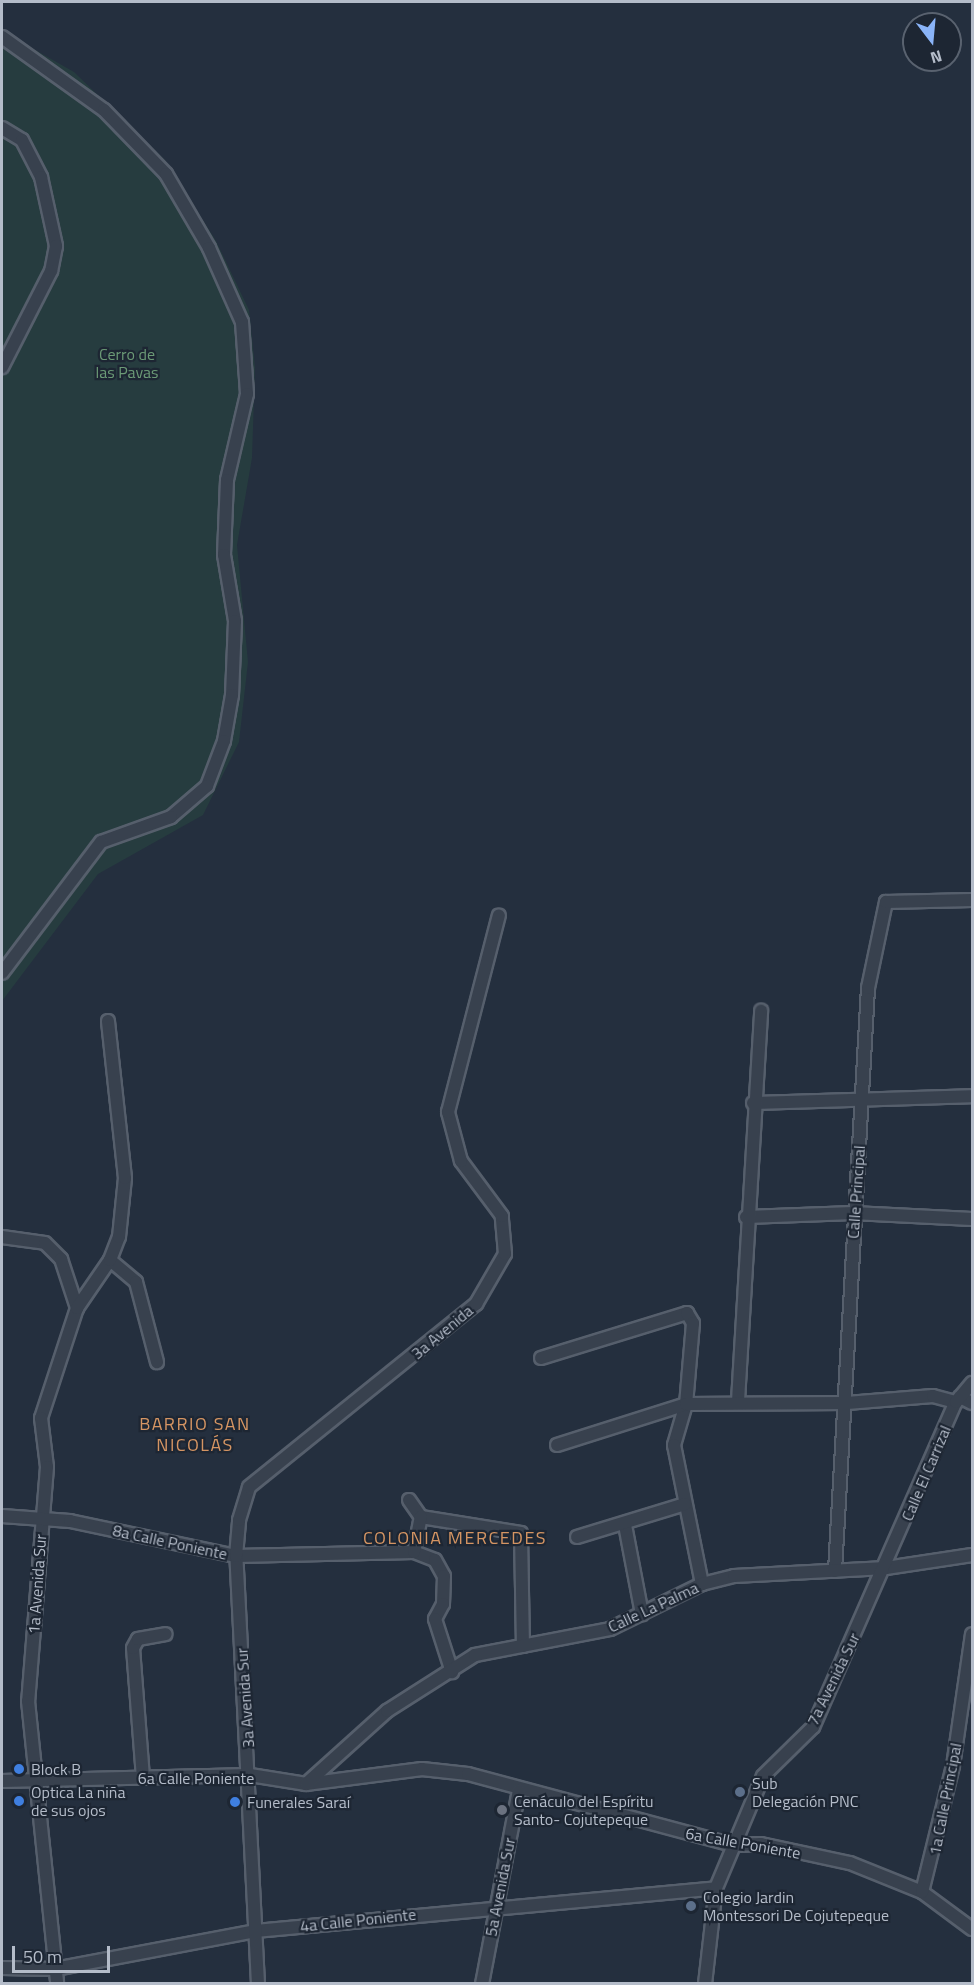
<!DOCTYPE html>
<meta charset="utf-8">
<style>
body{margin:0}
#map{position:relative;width:974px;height:1985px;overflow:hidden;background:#242f3e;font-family:"Titillium Web",sans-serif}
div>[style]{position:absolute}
.green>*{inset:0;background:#263c3f}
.roads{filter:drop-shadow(2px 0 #565f6c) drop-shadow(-2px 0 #565f6c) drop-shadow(0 2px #565f6c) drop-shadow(0 -2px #565f6c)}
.street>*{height:12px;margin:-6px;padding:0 6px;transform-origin:6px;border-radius:6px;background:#38414e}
.dots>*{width:16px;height:16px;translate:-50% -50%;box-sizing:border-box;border:3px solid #1d2633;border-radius:50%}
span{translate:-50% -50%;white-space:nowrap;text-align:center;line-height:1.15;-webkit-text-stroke:4.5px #1d2633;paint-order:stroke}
.park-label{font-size:16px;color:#6b9a76}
.street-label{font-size:16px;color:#b4bcc9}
.poi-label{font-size:16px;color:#b4bcc9}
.left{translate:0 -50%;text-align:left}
.neighbourhood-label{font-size:18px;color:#d59563;letter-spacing:1.5px}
.frame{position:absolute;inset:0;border:3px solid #b4bcc9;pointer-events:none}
.north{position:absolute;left:902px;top:12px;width:60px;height:60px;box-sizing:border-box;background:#1d2633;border:2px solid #59626f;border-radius:50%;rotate:164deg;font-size:16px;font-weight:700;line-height:24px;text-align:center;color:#b4bcc9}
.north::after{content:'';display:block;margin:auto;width:21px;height:27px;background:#8ab4f8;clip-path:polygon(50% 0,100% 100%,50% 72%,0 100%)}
.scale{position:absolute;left:12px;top:1946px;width:98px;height:27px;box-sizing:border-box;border:3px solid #b4bcc9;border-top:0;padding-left:8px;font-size:18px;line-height:21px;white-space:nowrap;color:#b4bcc9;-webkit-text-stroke:4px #1d2633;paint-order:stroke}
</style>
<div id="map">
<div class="green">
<div style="clip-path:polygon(2px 31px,74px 72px,165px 160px,216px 241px,249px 310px,255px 367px,252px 458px,237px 545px,248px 662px,239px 742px,203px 815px,98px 874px,2px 1001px)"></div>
</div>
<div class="roads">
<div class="street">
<div style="left:2px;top:37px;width:125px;rotate:35.6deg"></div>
<div style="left:104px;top:110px;width:89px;rotate:45.9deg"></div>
<div style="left:166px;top:174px;width:86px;rotate:59.8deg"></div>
<div style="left:209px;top:248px;width:81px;rotate:66deg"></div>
<div style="left:242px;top:322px;width:72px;rotate:86deg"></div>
<div style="left:247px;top:394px;width:88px;rotate:103.1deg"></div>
<div style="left:227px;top:480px;width:75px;rotate:92.3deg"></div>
<div style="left:224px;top:555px;width:67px;rotate:80.5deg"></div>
<div style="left:235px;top:621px;width:74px;rotate:92.3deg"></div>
<div style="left:232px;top:695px;width:47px;rotate:99.9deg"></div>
<div style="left:224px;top:741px;width:48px;rotate:110.7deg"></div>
<div style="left:207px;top:786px;width:48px;rotate:139.3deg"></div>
<div style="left:171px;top:817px;width:74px;rotate:160.3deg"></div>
<div style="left:101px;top:842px;width:164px;rotate:127.1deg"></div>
<div style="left:2px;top:128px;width:23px;rotate:31deg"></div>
<div style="left:22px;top:140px;width:42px;rotate:62.8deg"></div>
<div style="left:41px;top:177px;width:71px;rotate:77.7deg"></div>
<div style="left:56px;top:246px;width:25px;rotate:101deg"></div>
<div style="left:51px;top:271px;width:108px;rotate:117deg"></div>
<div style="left:753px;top:1103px;width:219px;rotate:-1.8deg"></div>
<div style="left:746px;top:1217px;width:107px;rotate:-2.1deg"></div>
<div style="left:853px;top:1213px;width:119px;rotate:2.9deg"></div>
<div style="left:2px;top:1237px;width:43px;rotate:7.9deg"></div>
<div style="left:45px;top:1243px;width:23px;rotate:45deg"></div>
<div style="left:61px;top:1259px;width:52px;rotate:71.9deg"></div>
<div style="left:77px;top:1308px;width:116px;rotate:108.1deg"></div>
<div style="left:41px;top:1418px;width:49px;rotate:83deg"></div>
<div style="left:47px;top:1467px;width:235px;rotate:94.6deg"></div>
<div style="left:28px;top:1701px;width:284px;rotate:84.1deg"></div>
<div style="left:110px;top:1260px;width:34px;rotate:40deg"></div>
<div style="left:136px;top:1282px;width:83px;rotate:75.3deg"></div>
<div style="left:77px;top:1308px;width:58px;rotate:-55.5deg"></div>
<div style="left:110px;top:1260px;width:25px;rotate:-69deg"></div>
<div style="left:119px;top:1237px;width:59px;rotate:-84.2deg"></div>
<div style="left:125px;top:1178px;width:158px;rotate:-96.2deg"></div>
<div style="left:541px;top:1358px;width:153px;rotate:-17.1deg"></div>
<div style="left:687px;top:1313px;width:12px;rotate:59deg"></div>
<div style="left:693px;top:1323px;width:81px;rotate:94.9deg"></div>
<div style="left:686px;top:1404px;width:43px;rotate:106.3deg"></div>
<div style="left:674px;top:1445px;width:142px;rotate:78.6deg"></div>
<div style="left:960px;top:1397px;width:13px;rotate:27deg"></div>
<div style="left:738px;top:1401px;width:391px;rotate:-86.6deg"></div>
<div style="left:557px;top:1445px;width:135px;rotate:-17.6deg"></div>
<div style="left:686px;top:1404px;width:161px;rotate:-0.4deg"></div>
<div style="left:847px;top:1403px;width:86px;rotate:-4.7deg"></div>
<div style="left:933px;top:1396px;width:24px;rotate:15deg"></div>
<div style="left:409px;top:1500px;width:21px;rotate:55deg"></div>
<div style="left:421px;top:1517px;width:101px;rotate:9.1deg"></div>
<div style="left:521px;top:1533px;width:113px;rotate:89deg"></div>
<div style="left:2px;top:1516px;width:68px;rotate:4.2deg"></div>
<div style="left:70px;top:1521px;width:170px;rotate:11.9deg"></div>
<div style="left:236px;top:1556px;width:178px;rotate:-1.3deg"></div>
<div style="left:414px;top:1552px;width:22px;rotate:21deg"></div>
<div style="left:435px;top:1560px;width:18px;rotate:61deg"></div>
<div style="left:444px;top:1576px;width:28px;rotate:92deg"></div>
<div style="left:443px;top:1604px;width:17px;rotate:118deg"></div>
<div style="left:435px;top:1619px;width:56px;rotate:72.2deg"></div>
<div style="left:625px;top:1525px;width:91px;rotate:79.2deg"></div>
<div style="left:577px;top:1537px;width:113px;rotate:-17deg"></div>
<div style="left:414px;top:1552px;width:36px;rotate:-79deg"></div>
<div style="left:835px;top:1571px;width:584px;rotate:-86.76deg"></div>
<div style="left:868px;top:988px;width:88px;rotate:-78.2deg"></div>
<div style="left:886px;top:902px;width:86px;rotate:-1.3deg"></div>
<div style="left:143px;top:1778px;width:130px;rotate:-94.4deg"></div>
<div style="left:133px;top:1648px;width:10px;rotate:-61deg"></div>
<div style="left:138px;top:1639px;width:28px;rotate:-10deg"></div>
<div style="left:2px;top:1781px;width:248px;rotate:-1.4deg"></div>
<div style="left:250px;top:1775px;width:57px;rotate:9.1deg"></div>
<div style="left:306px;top:1784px;width:117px;rotate:-7.4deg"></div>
<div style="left:422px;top:1769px;width:46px;rotate:6.2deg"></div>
<div style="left:468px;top:1774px;width:274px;rotate:15deg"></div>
<div style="left:733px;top:1845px;width:28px;rotate:-2deg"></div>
<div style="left:761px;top:1844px;width:91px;rotate:12.1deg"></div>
<div style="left:850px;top:1863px;width:78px;rotate:21.9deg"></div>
<div style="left:922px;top:1892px;width:62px;rotate:36.5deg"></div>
<div style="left:306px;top:1784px;width:109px;rotate:-42deg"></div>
<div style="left:387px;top:1711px;width:104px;rotate:-32.5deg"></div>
<div style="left:475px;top:1655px;width:137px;rotate:-10.9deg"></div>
<div style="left:610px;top:1629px;width:102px;rotate:-26.1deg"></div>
<div style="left:702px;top:1584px;width:33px;rotate:-14deg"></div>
<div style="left:734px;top:1576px;width:152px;rotate:-3deg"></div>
<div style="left:886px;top:1568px;width:87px;rotate:-8.6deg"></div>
<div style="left:922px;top:1892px;width:130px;rotate:-76.2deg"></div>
<div style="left:953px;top:1766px;width:133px;rotate:-81.8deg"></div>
<div style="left:2px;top:1968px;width:53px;rotate:1.1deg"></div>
<div style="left:55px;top:1969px;width:205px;rotate:-10.7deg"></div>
<div style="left:256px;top:1931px;width:462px;rotate:-5.3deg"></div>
<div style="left:258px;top:1984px;width:429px;rotate:-92.9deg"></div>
<div style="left:236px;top:1556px;width:36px;rotate:-85deg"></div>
<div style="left:239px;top:1520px;width:34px;rotate:-73deg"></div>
<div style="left:249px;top:1487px;width:292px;rotate:-38.9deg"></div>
<div style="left:476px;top:1304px;width:58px;rotate:-59.9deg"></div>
<div style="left:505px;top:1254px;width:38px;rotate:-95deg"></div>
<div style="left:502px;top:1216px;width:69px;rotate:-126.7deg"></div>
<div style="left:461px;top:1161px;width:51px;rotate:-104.9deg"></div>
<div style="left:448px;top:1112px;width:203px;rotate:-75.5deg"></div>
<div style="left:482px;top:1984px;width:197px;rotate:-79.2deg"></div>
<div style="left:705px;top:1984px;width:97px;rotate:-83.5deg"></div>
<div style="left:716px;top:1888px;width:121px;rotate:-67.2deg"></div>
<div style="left:763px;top:1776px;width:70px;rotate:-44.4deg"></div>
<div style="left:813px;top:1727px;width:355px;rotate:-66.3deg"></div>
<div style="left:956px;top:1402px;width:25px;rotate:-50deg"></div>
</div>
</div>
<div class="dots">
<div style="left:19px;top:1769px;background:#3f7fe0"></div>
<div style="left:740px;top:1792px;background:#5c6f8a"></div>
<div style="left:19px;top:1801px;background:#3f7fe0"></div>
<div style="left:235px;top:1802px;background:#3f7fe0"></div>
<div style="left:502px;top:1810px;background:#6b7280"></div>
<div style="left:691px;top:1906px;background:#5c6f8a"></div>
</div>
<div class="park-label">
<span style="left:127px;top:363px">Cerro de<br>las Pavas</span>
</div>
<div class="street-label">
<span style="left:856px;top:1192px;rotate:-86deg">Calle Principal</span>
<span style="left:442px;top:1332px;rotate:-40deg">3a Avenida</span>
<span style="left:926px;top:1473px;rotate:-67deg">Calle El Carrizal</span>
<span style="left:170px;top:1542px;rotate:12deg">8a Calle Poniente</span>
<span style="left:37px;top:1584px;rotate:-86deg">1a Avenida Sur</span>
<span style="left:653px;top:1607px;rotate:-25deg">Calle La Palma</span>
<span style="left:833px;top:1679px;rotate:-64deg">7a Avenida Sur</span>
<span style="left:245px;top:1698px;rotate:-94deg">3a Avenida Sur</span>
<span style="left:196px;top:1778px">6a Calle Poniente</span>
<span style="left:945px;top:1799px;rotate:-79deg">1a Calle Principal</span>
<span style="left:743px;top:1843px;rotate:10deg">6a Calle Poniente</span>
<span style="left:500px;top:1887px;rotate:-79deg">5a Avenida Sur</span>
<span style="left:358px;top:1920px;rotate:-6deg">4a Calle Poniente</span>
</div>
<div class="poi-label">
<span class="left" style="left:31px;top:1769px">Block B</span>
<span class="left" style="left:752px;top:1792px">Sub<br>Delegación PNC</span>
<span class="left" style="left:31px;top:1801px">Optica La niña<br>de sus ojos</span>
<span class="left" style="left:514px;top:1810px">Cenáculo del Espíritu<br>Santo- Cojutepeque</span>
<span class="left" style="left:247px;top:1802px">Funerales Saraí</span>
<span class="left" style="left:703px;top:1906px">Colegio Jardin<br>Montessori De Cojutepeque</span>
</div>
<div class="neighbourhood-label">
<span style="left:195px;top:1435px">BARRIO SAN<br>NICOLÁS</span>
<span style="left:455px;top:1538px">COLONIA MERCEDES</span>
</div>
<div class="frame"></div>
<div class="north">N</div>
<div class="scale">50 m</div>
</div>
